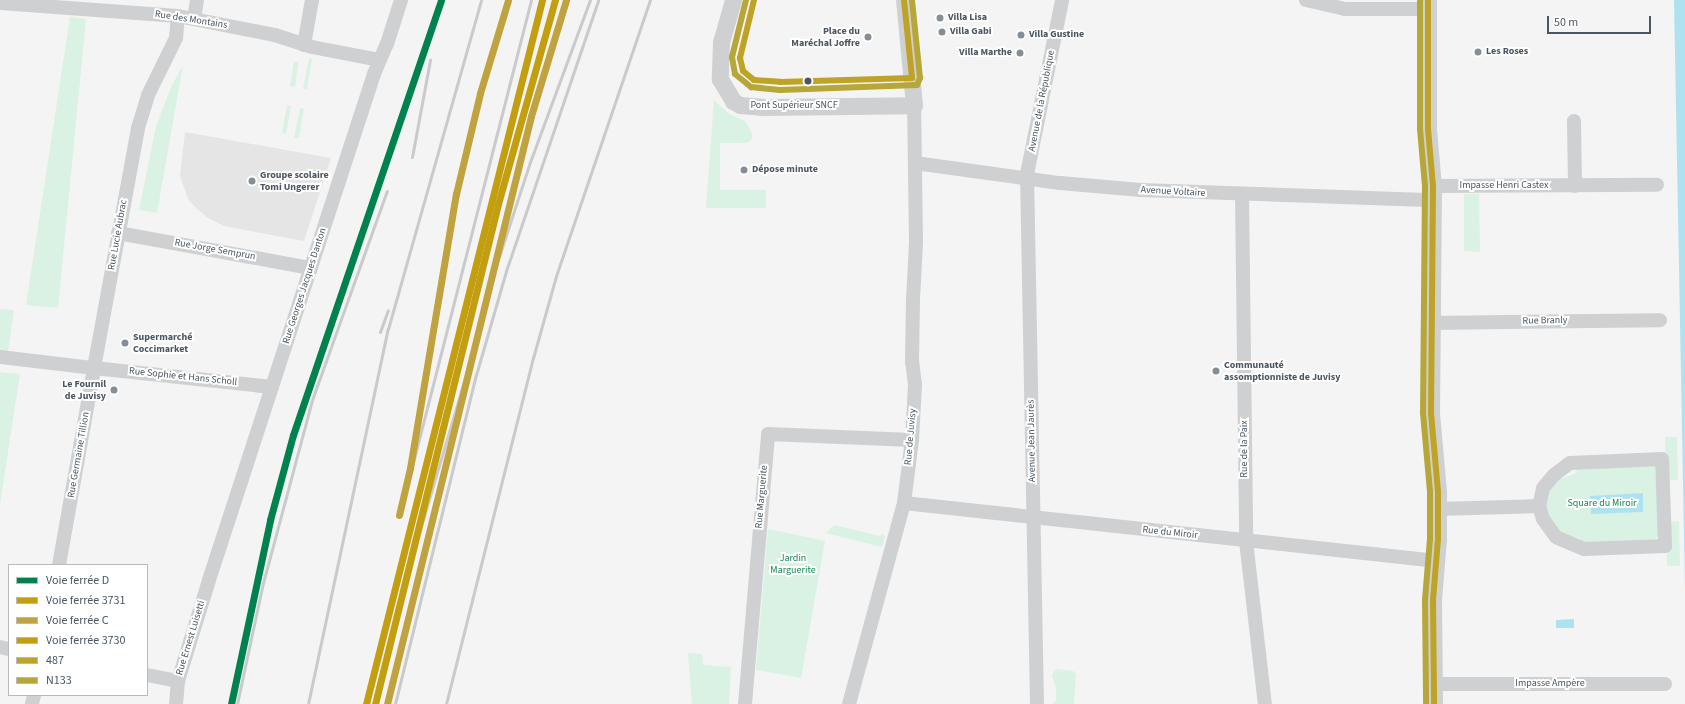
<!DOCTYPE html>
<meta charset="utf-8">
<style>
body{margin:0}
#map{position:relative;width:1685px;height:704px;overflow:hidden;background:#f4f4f4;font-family:"Source Sans 3",sans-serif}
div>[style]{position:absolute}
.education>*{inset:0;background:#e6e5e6}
.green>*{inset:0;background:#d9f2e3}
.water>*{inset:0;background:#aee2f0}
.minor>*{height:14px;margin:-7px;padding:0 7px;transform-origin:7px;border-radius:7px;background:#ced0d2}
.tertiary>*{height:17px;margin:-8.5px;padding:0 8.5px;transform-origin:8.5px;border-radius:8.5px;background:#ced0d2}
.rail>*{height:3px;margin:-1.5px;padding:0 1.5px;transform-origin:1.5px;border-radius:1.5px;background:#c9cacc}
.bus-1>*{height:6px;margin:-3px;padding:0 3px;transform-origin:3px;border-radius:3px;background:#bfa327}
.bus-2>*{height:6px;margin:-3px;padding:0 3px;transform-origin:3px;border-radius:3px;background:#b7a638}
.rail-1>*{height:7px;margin:-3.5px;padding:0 3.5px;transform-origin:3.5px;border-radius:3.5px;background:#00824e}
.rail-2>*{height:7px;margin:-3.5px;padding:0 3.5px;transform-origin:3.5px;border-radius:3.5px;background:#c39e0f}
.rail-3>*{height:7px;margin:-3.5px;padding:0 3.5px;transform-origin:3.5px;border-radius:3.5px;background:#c0a33f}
.rail-4>*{height:7px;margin:-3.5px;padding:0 3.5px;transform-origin:3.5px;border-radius:3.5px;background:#c39e0f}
.dots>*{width:11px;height:11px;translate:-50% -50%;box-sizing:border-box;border:2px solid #fff;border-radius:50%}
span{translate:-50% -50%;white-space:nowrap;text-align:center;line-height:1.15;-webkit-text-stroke:4px #fff;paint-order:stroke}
.poi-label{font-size:10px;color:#4a5661;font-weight:700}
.left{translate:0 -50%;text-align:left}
.right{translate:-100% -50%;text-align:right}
.street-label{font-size:10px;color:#4a5661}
.park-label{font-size:10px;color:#17864f}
.legend{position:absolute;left:8px;top:564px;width:140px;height:132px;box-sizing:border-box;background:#fff;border:1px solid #b7bbc0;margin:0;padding:5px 7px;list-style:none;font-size:12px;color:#4a5661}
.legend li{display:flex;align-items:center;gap:8px;height:20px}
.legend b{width:20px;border:1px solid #b7bbc0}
.scale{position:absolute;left:1547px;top:16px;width:104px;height:18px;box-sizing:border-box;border:2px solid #4a5661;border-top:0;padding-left:5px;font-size:12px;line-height:14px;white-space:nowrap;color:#4a5661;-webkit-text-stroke:3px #fff;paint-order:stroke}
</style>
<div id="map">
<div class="education">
<div style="clip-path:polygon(185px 132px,331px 158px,304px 241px,224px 226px,208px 218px,196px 208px,188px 199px,180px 176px)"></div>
</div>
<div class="green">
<div style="clip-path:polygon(70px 17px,86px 19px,58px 308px,26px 305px)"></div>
<div style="clip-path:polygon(299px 57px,295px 87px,290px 86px,294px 62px,298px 62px)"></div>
<div style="clip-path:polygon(309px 58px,312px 59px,307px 89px,303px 89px)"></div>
<div style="clip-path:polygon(183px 65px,157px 213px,139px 210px,156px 126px,172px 85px)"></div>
<div style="clip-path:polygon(714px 100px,728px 113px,746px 122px,752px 133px,752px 139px,747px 143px,720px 143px,720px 190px,766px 190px,766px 208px,706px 208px)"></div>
<div style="clip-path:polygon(287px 105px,291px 106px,286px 134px,282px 133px)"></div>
<div style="clip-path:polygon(300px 108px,304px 109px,299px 138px,294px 138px)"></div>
<div style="clip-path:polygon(1464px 194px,1479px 194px,1480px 252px,1464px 251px)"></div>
<div style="clip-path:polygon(0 309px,14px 310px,8px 351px,0 350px)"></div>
<div style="clip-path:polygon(0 372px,20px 374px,0 504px)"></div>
<div style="clip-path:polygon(1665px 437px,1677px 437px,1678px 480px,1666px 481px)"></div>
<div style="clip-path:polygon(1655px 466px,1659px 535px,1655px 539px,1580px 544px,1579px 538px,1567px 536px,1554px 527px,1545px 508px,1550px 489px,1560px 479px,1577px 473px,1576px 467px)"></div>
<div style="clip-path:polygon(1679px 521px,1680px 566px,1667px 566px,1666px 522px)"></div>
<div style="clip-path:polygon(834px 525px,880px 536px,882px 534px,885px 536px,882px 547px,826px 533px)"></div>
<div style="clip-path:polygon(768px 529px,825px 541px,801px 678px,756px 670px)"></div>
<div style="clip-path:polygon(688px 653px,702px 654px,703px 665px,731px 667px,729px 704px,692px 704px)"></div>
<div style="clip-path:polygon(1056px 669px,1073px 671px,1076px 674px,1074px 704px,1053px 704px,1056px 700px,1056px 688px,1052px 675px)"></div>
</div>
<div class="water">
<div style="clip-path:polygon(1674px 0,1685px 0,1685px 637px,1685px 591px)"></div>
<div style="clip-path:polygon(1643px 493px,1643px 512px,1591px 514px,1590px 496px)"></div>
<div style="clip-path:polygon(1574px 619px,1574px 628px,1556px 628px,1556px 620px)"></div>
</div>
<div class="minor">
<div style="left:1306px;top:0;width:40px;rotate:13deg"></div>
<div style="left:1345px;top:9px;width:82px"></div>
<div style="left:0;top:3px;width:178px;rotate:4.2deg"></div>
<div style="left:178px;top:16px;width:99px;rotate:11.1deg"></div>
<div style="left:275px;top:35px;width:39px;rotate:18deg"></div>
<div style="left:312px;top:47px;width:68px;rotate:11deg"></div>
<div style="left:194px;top:19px;width:19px;rotate:-81deg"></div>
<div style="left:304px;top:45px;width:46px;rotate:-79.9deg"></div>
<div style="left:1574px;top:121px;width:65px;rotate:89.1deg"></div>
<div style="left:915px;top:163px;width:146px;rotate:7.9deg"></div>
<div style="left:1060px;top:183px;width:81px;rotate:4.9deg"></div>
<div style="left:1141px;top:190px;width:292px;rotate:2deg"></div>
<div style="left:1433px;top:186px;width:224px;rotate:-0.3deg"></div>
<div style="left:1242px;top:194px;width:347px;rotate:89.3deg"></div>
<div style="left:1246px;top:541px;width:164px;rotate:83.4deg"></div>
<div style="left:118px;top:233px;width:196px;rotate:10.3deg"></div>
<div style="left:1430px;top:323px;width:230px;rotate:-0.7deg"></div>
<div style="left:0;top:357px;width:95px;rotate:6.7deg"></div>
<div style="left:94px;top:368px;width:244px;rotate:-79.6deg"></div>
<div style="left:138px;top:128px;width:34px;rotate:-73deg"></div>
<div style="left:148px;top:95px;width:64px;rotate:-63.8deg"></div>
<div style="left:176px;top:38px;width:22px;rotate:-85deg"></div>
<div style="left:1662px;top:459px;width:87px;rotate:88deg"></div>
<div style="left:1665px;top:546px;width:81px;rotate:177.9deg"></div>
<div style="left:1584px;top:549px;width:30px;rotate:-157deg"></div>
<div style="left:1556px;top:537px;width:22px;rotate:-126deg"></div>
<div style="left:1543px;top:519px;width:14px;rotate:-107deg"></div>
<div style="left:1539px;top:506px;width:18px;rotate:-77deg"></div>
<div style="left:1543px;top:488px;width:17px;rotate:-50deg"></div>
<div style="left:1554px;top:475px;width:20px;rotate:-37deg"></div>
<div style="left:1570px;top:463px;width:92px;rotate:-2.5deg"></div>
<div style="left:904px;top:503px;width:536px;rotate:6.21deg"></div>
<div style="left:1438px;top:509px;width:101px;rotate:-1.7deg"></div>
<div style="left:59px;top:565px;width:200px;rotate:-79.9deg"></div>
<div style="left:94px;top:368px;width:179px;rotate:6.1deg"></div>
<div style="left:0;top:647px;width:9px;rotate:13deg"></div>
<div style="left:147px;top:675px;width:32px;rotate:11deg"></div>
<div style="left:1434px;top:684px;width:231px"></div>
<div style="left:32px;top:704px;width:9px;rotate:-77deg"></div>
<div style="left:176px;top:704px;width:23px;rotate:-85deg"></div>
<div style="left:178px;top:681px;width:106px;rotate:-72.9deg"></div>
<div style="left:209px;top:580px;width:532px;rotate:-71.94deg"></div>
<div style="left:374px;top:74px;width:33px;rotate:-67deg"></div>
<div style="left:387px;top:44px;width:46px;rotate:-72.3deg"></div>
<div style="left:745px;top:704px;width:271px;rotate:-85.1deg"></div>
<div style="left:768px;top:434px;width:144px;rotate:2.4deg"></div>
<div style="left:849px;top:704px;width:208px;rotate:-74.7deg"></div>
<div style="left:904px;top:503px;width:64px;rotate:-82.8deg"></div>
<div style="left:912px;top:440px;width:55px;rotate:-86.9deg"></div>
<div style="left:915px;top:385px;width:23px;rotate:-97deg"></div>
<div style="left:912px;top:362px;width:62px;rotate:-89.1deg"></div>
<div style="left:913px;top:300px;width:58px;rotate:-87deg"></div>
<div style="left:916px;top:242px;width:137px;rotate:-90.8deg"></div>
<div style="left:1037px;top:704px;width:530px;rotate:-91.08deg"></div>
<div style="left:1027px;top:174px;width:177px;rotate:-78.6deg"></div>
</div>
<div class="tertiary">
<div style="left:733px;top:0;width:44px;rotate:105.9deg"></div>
<div style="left:721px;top:42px;width:37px;rotate:92deg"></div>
<div style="left:720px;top:79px;width:26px;rotate:59deg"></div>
<div style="left:733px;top:101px;width:8px;rotate:30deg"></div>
<div style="left:740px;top:105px;width:21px;rotate:5deg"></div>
<div style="left:761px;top:107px;width:153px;rotate:-0.7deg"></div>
<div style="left:914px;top:105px;width:105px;rotate:-95.4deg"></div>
<div style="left:1428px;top:0;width:129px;rotate:90deg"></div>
<div style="left:1428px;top:129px;width:57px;rotate:85deg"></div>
<div style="left:1433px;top:186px;width:227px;rotate:90.5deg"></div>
<div style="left:1431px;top:413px;width:78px;rotate:84.9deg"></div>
<div style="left:1438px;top:491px;width:48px;rotate:90deg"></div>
<div style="left:1438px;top:539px;width:61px;rotate:94.7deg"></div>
<div style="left:1433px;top:600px;width:104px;rotate:89.4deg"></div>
</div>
<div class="rail">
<div style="left:412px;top:157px;width:99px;rotate:-79.5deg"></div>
<div style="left:495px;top:269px;width:113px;rotate:-71.9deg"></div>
<div style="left:530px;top:162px;width:173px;rotate:-69.7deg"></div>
<div style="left:380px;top:332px;width:23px;rotate:-70deg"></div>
<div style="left:401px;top:510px;width:526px;rotate:-75.7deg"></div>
<div style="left:406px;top:577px;width:246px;rotate:-73.5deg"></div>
<div style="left:237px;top:704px;width:124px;rotate:-77.9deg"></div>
<div style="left:263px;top:583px;width:189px;rotate:-75deg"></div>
<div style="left:312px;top:400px;width:222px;rotate:-70.3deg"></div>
<div style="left:308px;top:704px;width:383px;rotate:-78deg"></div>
<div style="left:388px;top:329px;width:342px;rotate:-74.2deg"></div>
<div style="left:395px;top:704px;width:339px;rotate:-76.2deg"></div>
<div style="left:476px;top:375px;width:108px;rotate:-73.9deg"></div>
<div style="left:506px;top:271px;width:286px;rotate:-71.2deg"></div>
<div style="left:446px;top:704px;width:357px;rotate:-75.9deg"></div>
<div style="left:533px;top:358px;width:85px;rotate:-74.3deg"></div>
<div style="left:556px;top:276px;width:292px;rotate:-71.2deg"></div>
</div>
<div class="bus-1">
<div style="left:754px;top:0;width:60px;rotate:103.6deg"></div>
<div style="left:740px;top:58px;width:13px;rotate:77deg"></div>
<div style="left:743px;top:71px;width:14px;rotate:39deg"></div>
<div style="left:754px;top:80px;width:26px;rotate:4deg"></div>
<div style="left:780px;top:82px;width:132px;rotate:-1.7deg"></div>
<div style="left:904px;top:0;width:78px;rotate:84.1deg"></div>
<div style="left:1428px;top:0;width:129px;rotate:90deg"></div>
<div style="left:1428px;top:129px;width:57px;rotate:85deg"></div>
<div style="left:1433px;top:186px;width:227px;rotate:90.5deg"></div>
<div style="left:1431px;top:413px;width:78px;rotate:84.9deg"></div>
<div style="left:1438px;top:491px;width:48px;rotate:90deg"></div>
<div style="left:1438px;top:539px;width:61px;rotate:94.7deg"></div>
<div style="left:1433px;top:600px;width:104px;rotate:89.4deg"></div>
</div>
<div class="bus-2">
<div style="left:746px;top:0;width:59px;rotate:103.8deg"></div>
<div style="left:732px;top:57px;width:17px;rotate:80deg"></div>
<div style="left:735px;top:74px;width:21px;rotate:39deg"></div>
<div style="left:751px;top:87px;width:29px;rotate:6deg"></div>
<div style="left:780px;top:90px;width:137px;rotate:-2.1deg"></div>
<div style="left:917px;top:85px;width:8px;rotate:-67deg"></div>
<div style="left:920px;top:78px;width:78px;rotate:-95.9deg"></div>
<div style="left:1420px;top:0;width:129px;rotate:90deg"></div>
<div style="left:1420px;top:129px;width:57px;rotate:85deg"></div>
<div style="left:1425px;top:186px;width:227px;rotate:90.5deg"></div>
<div style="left:1423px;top:413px;width:78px;rotate:84.9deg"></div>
<div style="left:1430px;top:491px;width:48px;rotate:90deg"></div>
<div style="left:1430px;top:539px;width:61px;rotate:94.7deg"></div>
<div style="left:1425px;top:600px;width:104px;rotate:89.4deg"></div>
</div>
<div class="rail-1">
<div style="left:231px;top:704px;width:188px;rotate:-78deg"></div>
<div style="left:270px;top:520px;width:88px;rotate:-74.9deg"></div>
<div style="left:293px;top:435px;width:459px;rotate:-71.2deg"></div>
</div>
<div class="rail-2">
<div style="left:366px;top:704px;width:726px;rotate:-75.96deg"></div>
</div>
<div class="rail-3">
<div style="left:399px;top:515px;width:48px;rotate:-76.8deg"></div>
<div style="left:410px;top:468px;width:278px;rotate:-80.5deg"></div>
<div style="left:456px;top:194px;width:104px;rotate:-76.6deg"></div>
<div style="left:480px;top:93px;width:97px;rotate:-73.2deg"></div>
<div style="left:387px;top:704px;width:605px;rotate:-76.24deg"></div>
<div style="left:531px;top:116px;width:121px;rotate:-73.2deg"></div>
</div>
<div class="rail-4">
<div style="left:375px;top:704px;width:515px;rotate:-76.18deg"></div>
<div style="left:498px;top:204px;width:212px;rotate:-74.4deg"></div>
</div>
<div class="dots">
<div style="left:940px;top:18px;background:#868d94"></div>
<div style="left:942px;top:32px;background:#868d94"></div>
<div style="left:1021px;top:35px;background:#868d94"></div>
<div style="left:868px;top:37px;background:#868d94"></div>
<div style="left:1478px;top:52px;background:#868d94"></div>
<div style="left:1020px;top:53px;background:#868d94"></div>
<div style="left:808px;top:81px;background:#4a5661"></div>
<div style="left:744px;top:170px;background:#868d94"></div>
<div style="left:252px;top:181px;background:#868d94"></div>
<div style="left:125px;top:343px;background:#868d94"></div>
<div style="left:1216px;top:371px;background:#868d94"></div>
<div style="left:114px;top:390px;background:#868d94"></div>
</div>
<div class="poi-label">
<span class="left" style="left:948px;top:18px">Villa Lisa</span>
<span class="right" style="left:860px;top:37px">Place du<br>Maréchal Joffre</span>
<span class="left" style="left:950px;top:32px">Villa Gabi</span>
<span class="left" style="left:1029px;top:35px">Villa Gustine</span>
<span class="left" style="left:1486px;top:52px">Les Roses</span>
<span class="right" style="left:1012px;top:53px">Villa Marthe</span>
<span class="left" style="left:752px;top:170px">Dépose minute</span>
<span class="left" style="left:260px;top:181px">Groupe scolaire<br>Tomi Ungerer</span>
<span class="left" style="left:133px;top:343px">Supermarché<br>Coccimarket</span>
<span class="left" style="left:1224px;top:371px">Communauté<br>assomptionniste de Juvisy</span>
<span class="right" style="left:106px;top:390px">Le Fournil<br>de Juvisy</span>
</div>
<div class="street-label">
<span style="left:191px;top:20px;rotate:9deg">Rue des Montains</span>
<span style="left:1042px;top:101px;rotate:-79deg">Avenue de la République</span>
<span style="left:794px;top:106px">Pont Supérieur SNCF</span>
<span style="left:1504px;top:186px">Impasse Henri Castex</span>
<span style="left:1173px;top:192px;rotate:3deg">Avenue Voltaire</span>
<span style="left:118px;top:235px;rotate:-80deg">Rue Lucie Aubrac</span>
<span style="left:215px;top:250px;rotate:10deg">Rue Jorge Semprun</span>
<span style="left:305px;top:286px;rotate:-72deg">Rue Georges Jacques Danton</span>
<span style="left:1545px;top:321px;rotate:-1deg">Rue Branly</span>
<span style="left:183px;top:377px;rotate:6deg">Rue Sophie et Hans Scholl</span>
<span style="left:911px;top:437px;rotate:-85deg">Rue de Juvisy</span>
<span style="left:1032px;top:441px;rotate:-91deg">Avenue Jean Jaurès</span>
<span style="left:1245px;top:449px;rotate:-90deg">Rue de la Paix</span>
<span style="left:79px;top:455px;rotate:-80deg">Rue Germaine Tillion</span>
<span style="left:762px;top:497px;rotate:-85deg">Rue Marguerite</span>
<span style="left:1170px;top:533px;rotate:6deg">Rue du Miroir</span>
<span style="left:191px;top:638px;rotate:-73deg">Rue Ernest Luisetti</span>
<span style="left:1550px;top:684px">Impasse Ampère</span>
</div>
<div class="park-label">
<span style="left:1602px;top:504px">Square du Miroir</span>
<span style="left:793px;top:564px">Jardin<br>Marguerite</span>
</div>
<ul class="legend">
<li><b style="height:5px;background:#00824e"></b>Voie ferrée D</li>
<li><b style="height:5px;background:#c39e0f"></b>Voie ferrée 3731</li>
<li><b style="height:5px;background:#c0a33f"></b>Voie ferrée C</li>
<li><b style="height:5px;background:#c39e0f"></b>Voie ferrée 3730</li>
<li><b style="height:5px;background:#bfa327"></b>487</li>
<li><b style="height:5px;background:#b7a638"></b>N133</li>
</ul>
<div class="scale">50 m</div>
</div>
